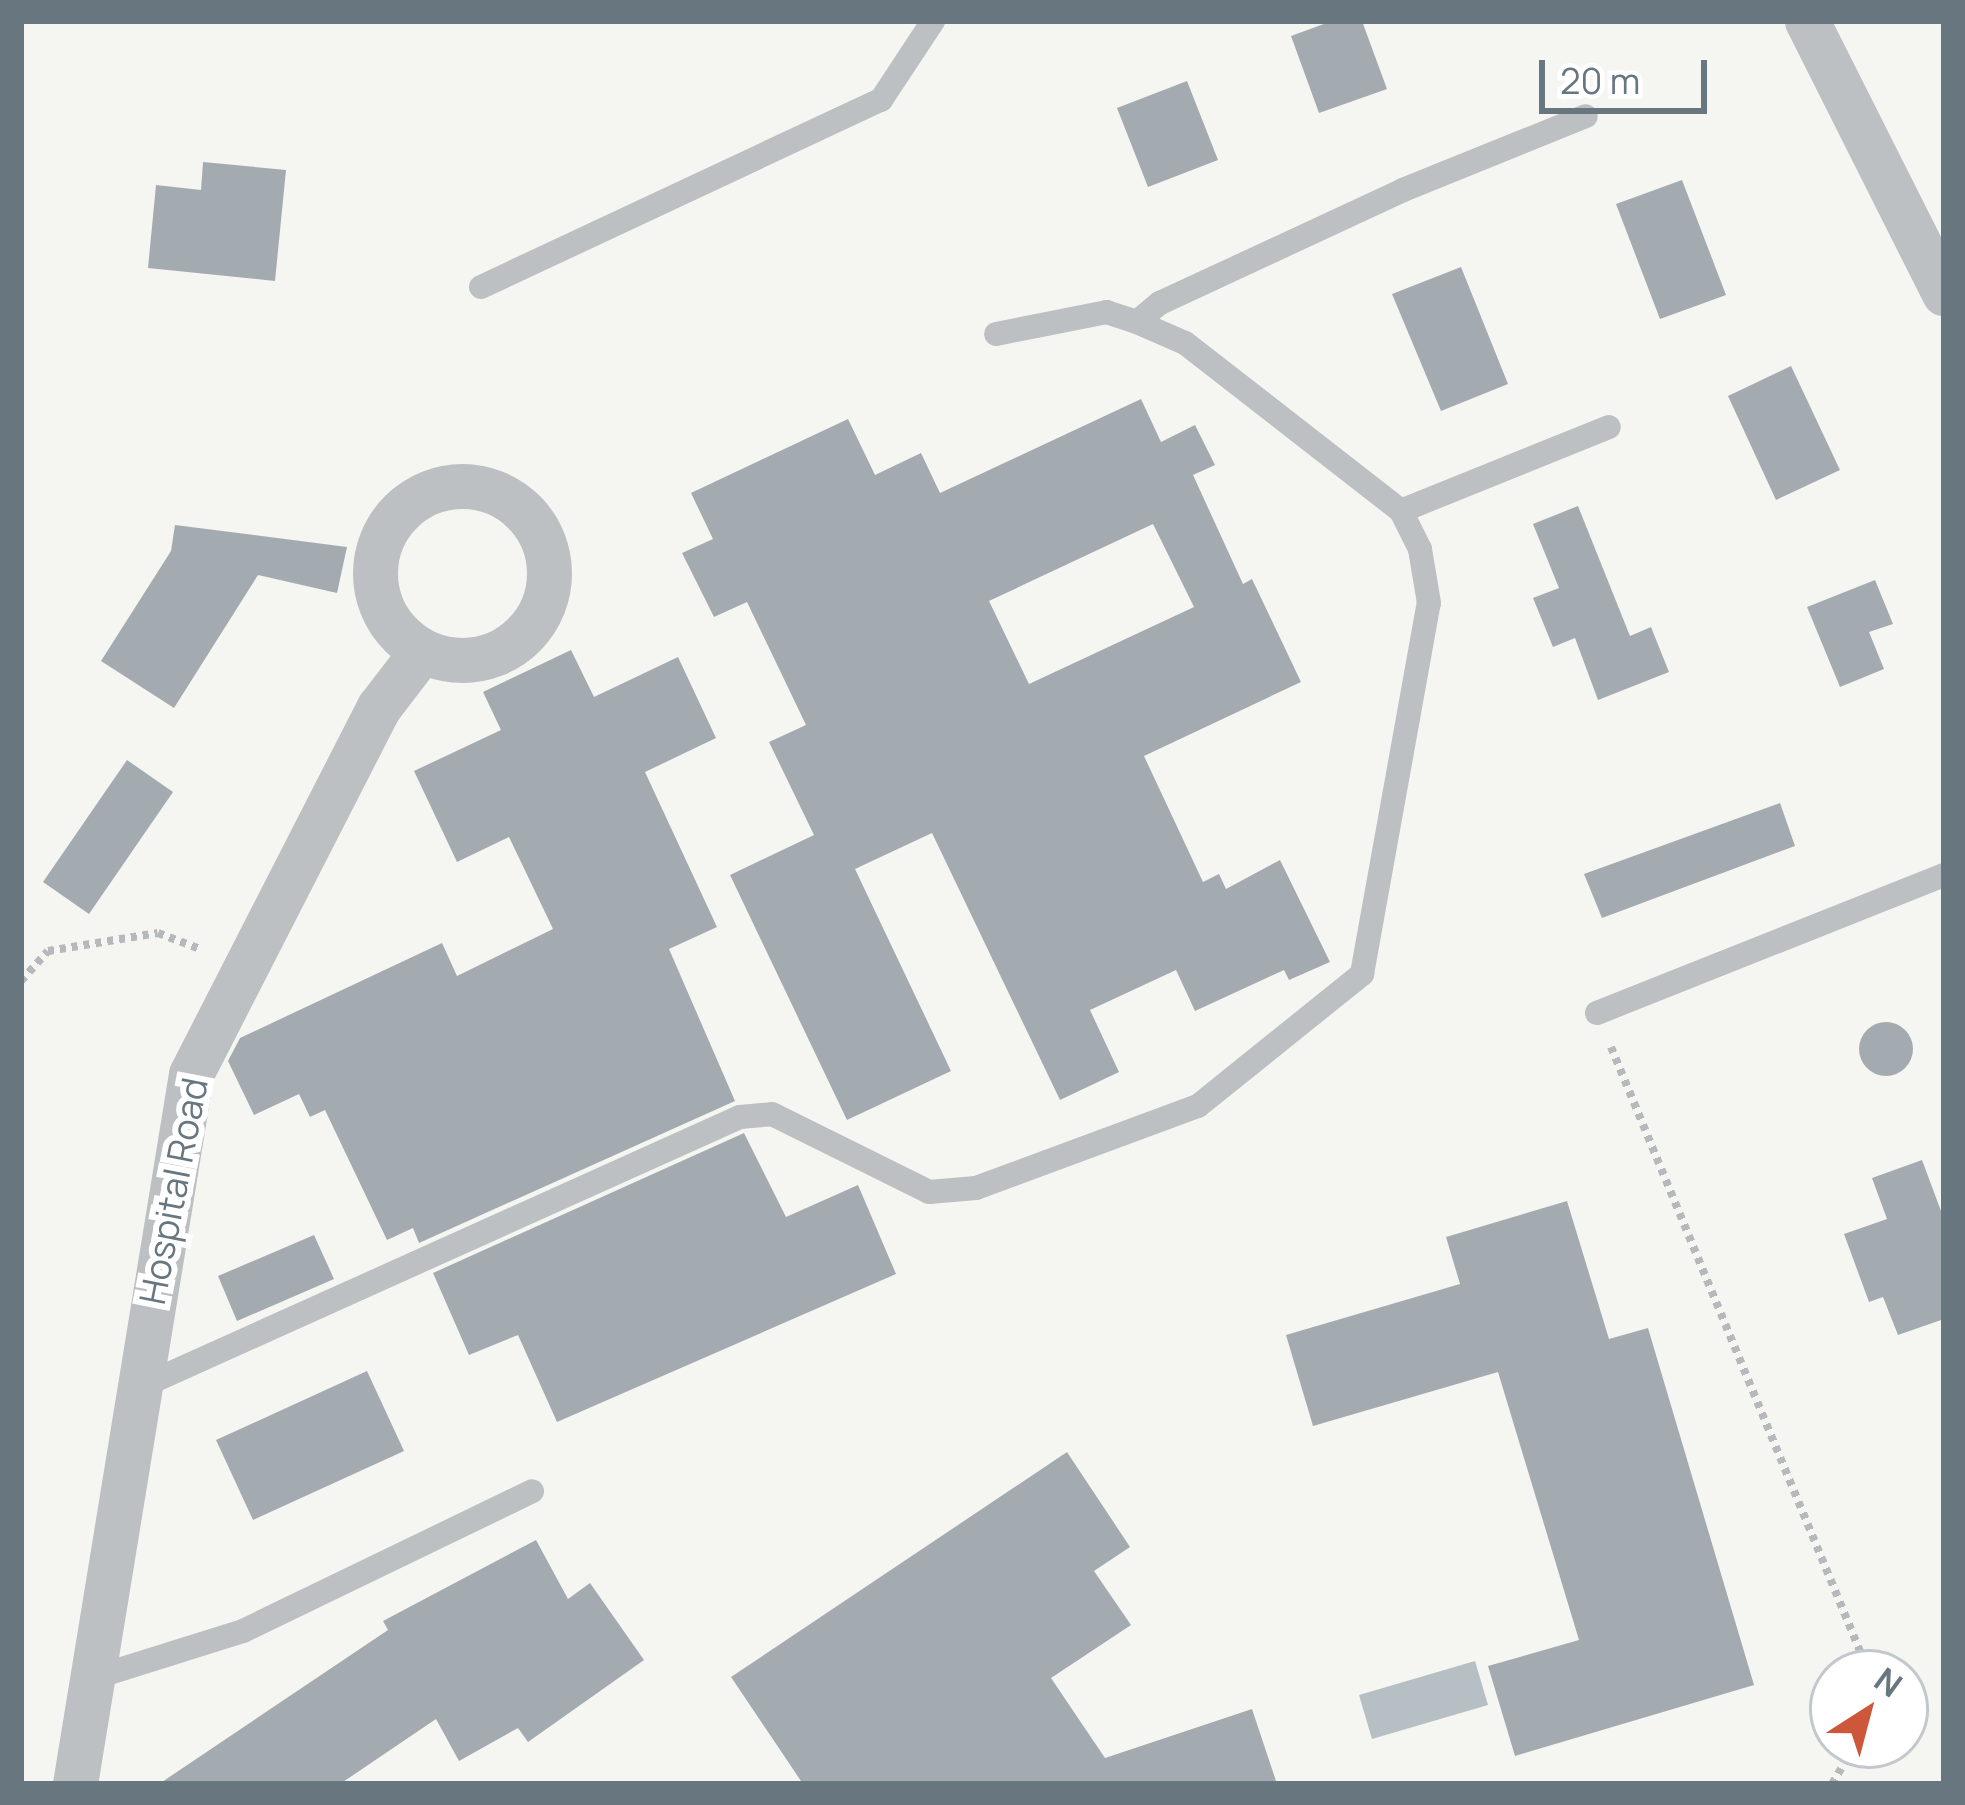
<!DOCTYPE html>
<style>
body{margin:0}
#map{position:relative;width:1965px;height:1805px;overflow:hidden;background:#f5f5f2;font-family:Manrope,sans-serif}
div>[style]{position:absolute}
.water>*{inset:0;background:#b6c0c4}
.building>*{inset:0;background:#a4abb0}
.round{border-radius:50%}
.path>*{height:8px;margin-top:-4px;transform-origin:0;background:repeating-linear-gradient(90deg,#b6b9bb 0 6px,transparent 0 12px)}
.service>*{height:24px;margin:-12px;padding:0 12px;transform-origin:12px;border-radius:12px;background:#bcc0c3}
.minor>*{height:45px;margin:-22.5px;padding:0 22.5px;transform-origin:22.5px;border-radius:22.5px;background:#bcc0c3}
.minor>.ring{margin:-22.5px;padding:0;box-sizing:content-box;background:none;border:45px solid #bcc0c3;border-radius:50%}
span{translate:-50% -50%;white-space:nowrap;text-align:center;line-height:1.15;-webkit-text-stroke:12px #fff;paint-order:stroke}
.street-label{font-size:36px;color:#68767f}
.frame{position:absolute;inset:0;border:24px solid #68767f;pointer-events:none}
.north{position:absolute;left:1809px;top:1649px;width:120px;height:120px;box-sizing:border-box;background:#fff;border:3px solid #c3c8cc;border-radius:50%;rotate:36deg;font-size:33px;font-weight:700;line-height:48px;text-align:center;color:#68767f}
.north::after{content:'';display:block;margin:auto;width:42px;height:54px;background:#cc573b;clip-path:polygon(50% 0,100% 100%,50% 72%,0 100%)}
.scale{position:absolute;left:1539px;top:60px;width:168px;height:54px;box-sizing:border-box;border:6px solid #68767f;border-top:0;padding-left:15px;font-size:36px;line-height:42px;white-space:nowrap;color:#68767f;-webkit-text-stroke:9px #fff;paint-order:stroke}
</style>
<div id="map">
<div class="water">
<div style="clip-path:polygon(1475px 1661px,1488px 1705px,1372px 1739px,1359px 1695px)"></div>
</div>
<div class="building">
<div style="clip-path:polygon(1332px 21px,1362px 21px,1387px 89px,1319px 113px,1291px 36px)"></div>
<div style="clip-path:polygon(1187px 81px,1218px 160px,1148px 187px,1117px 108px)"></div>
<div style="clip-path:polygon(203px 162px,286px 170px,275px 281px,148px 268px,156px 185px,201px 190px)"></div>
<div style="clip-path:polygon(1682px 180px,1726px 295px,1660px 319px,1616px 204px)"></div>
<div style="clip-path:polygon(1461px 267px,1508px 384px,1441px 411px,1392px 294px)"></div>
<div style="clip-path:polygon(1791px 366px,1840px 470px,1776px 500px,1728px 396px)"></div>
<div style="clip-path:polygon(evenodd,1141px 399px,1161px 442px,1195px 425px,1215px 465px,1193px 475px,1243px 584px,1252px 579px,1301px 682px,1144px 756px,1203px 882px,1219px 874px,1226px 889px,1280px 860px,1330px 962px,1289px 980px,1284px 970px,1195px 1011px,1176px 970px,1090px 1010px,1119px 1072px,1060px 1100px,932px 833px,855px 869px,951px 1071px,847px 1120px,730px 875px,814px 835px,769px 742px,806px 725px,747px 602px,714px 617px,682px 553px,713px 539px,691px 493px,848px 419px,875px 475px,921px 453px,940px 493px,1141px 399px,1153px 524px,1194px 607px,1029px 684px,989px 601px,1153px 524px)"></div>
<div style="clip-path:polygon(1578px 506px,1630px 636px,1651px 627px,1669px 672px,1598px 700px,1575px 638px,1553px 647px,1533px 598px,1559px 588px,1533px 524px)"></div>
<div style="clip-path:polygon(175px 525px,347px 547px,337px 593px,258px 575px,174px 708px,101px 661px,171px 551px)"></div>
<div style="clip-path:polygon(1875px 580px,1893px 624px,1869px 632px,1884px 669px,1840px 687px,1807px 607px)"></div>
<div style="clip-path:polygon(571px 650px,594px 697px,678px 657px,716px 738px,645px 772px,717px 927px,669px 949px,735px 1101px,419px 1243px,413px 1228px,387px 1240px,325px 1110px,310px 1117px,299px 1094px,254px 1115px,228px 1061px,240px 1038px,442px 943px,457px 976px,553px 929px,509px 837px,457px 862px,414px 771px,501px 730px,483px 692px)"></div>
<div style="clip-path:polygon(127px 760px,173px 792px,89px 914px,43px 882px)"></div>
<div style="clip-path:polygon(1780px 803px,1795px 846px,1602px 918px,1584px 874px)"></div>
<div class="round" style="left:1859px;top:1022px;width:54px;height:54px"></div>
<div style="clip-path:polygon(744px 1133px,786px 1217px,858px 1185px,896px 1274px,557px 1422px,518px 1335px,469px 1355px,433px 1273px)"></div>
<div style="clip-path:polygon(1922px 1160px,1944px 1219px,1944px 1319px,1898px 1335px,1883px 1297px,1869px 1302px,1844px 1234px,1887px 1219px,1872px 1178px)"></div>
<div style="clip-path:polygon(1567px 1201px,1609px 1339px,1648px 1328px,1754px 1685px,1515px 1756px,1488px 1666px,1579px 1640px,1498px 1372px,1313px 1426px,1286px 1335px,1460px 1284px,1446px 1237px)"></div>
<div style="clip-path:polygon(314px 1235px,334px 1279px,237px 1321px,218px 1276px)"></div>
<div style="clip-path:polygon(367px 1371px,404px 1451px,253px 1520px,216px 1440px)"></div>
<div style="clip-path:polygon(1067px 1452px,1130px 1547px,1094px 1571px,1131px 1625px,1051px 1678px,1105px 1758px,1252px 1709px,1277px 1784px,803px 1784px,731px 1677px)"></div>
<div style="clip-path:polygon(536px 1540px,568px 1599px,590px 1583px,644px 1660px,528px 1742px,518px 1728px,459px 1761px,436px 1719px,340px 1784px,159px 1784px,388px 1630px,383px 1621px)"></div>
</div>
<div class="path">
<div style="left:21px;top:981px;width:40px;rotate:-48deg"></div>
<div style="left:48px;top:951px;width:111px;rotate:-9.3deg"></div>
<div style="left:158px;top:933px;width:45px;rotate:20.9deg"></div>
<div style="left:1611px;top:1047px;width:677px;rotate:67.6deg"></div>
<div style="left:1832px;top:1784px;width:45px;rotate:-59.5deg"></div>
</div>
<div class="service">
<div style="left:481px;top:287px;width:442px;rotate:-25.1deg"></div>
<div style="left:881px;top:100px;width:95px;rotate:-56.6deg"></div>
<div style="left:1137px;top:322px;width:30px;rotate:-40deg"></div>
<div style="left:1160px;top:303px;width:268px;rotate:-24.9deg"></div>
<div style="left:1403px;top:190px;width:197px;rotate:-22deg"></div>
<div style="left:1401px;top:511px;width:224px;rotate:-22deg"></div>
<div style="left:1597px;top:1013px;width:373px;rotate:-21.7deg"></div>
<div style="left:138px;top:1388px;width:660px;rotate:-24.24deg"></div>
<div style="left:740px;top:1117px;width:32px;rotate:-5deg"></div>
<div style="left:772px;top:1114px;width:175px;rotate:26.4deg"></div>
<div style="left:929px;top:1192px;width:47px;rotate:-4.9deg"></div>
<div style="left:976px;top:1188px;width:237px;rotate:-20.3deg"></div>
<div style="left:1198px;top:1106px;width:211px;rotate:-38.8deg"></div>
<div style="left:1362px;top:974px;width:377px;rotate:-79.8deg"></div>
<div style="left:1429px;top:603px;width:55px;rotate:-99.5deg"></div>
<div style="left:1420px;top:549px;width:42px;rotate:-116.6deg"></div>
<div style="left:1401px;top:511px;width:274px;rotate:-142.1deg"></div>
<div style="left:1185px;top:343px;width:52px;rotate:-156.4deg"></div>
<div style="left:1137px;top:322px;width:32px;rotate:-162deg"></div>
<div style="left:1107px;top:312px;width:113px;rotate:168.8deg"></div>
<div style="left:90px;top:1679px;width:160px;rotate:-17.4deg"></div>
<div style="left:243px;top:1631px;width:321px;rotate:-25.8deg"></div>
</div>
<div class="minor">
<div style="left:1807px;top:21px;width:305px;rotate:63.3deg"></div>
<div class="ring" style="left:375px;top:486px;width:129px;height:129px"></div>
<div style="left:75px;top:1784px;width:719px;rotate:-80.72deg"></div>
<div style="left:191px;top:1074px;width:412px;rotate:-62.9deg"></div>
<div style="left:379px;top:707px;width:71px;rotate:-52.5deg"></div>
</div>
<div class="street-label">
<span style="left:173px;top:1191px;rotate:-79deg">Hospital Road</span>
</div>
<div class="frame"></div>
<div class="north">N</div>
<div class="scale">20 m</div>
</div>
